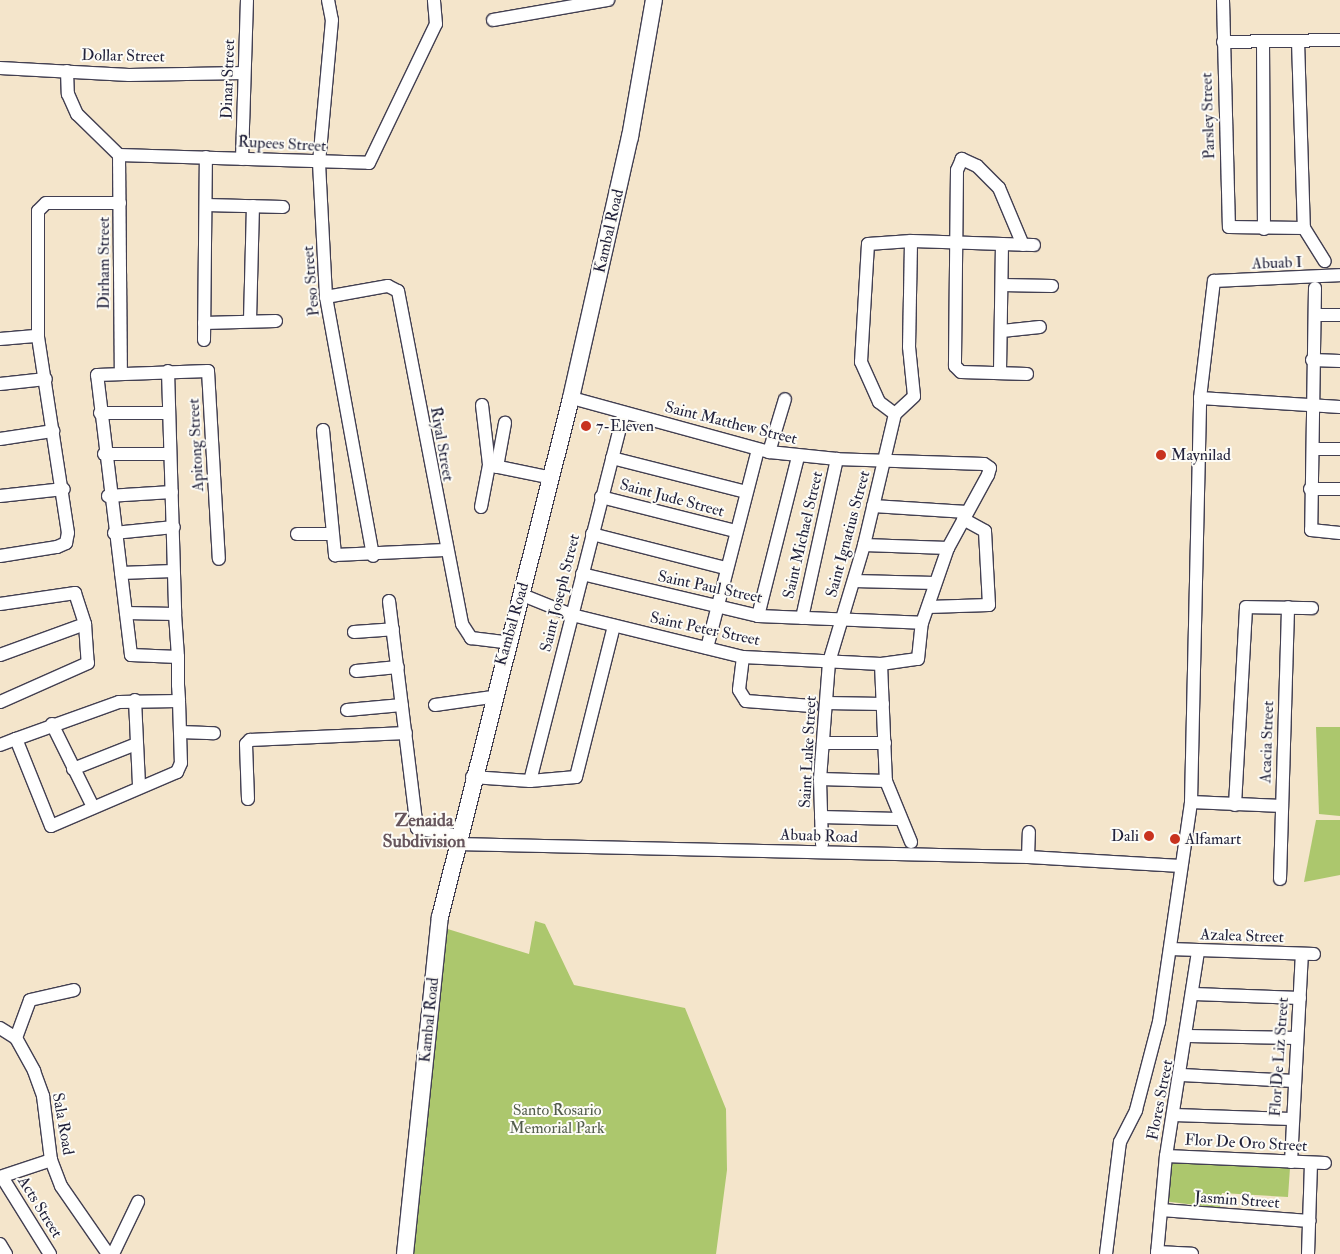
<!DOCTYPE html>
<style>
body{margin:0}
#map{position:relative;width:1340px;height:1254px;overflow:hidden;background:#f4e5cb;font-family:"IM FELL Double Pica",serif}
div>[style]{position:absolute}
.green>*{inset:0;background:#acc76d}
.roads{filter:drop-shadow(1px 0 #423f51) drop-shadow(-1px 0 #423f51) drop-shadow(0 1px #423f51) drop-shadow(0 -1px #423f51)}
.minor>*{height:12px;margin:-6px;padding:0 6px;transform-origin:6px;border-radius:6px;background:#fff}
.major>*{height:16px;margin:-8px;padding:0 8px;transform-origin:8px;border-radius:8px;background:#fff}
.dots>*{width:14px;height:14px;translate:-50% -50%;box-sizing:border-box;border:2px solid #fdfcf7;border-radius:50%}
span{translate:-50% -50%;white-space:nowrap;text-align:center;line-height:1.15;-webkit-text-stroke:4px #fdfcf7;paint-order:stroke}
.street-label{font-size:16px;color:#22223b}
.poi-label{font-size:16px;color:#22223b}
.left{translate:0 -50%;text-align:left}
.right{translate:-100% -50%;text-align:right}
.park-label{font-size:16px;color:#525c4c}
.neighbourhood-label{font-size:18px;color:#67565d;font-weight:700}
</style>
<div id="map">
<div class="green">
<div style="clip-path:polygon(1316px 727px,1340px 727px,1340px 816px,1319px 814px)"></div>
<div style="clip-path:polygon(1316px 820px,1340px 820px,1340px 875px,1304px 882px)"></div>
<div style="clip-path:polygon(535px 921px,545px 924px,574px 985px,685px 1008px,726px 1109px,727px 1170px,716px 1254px,407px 1254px,438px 926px,529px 954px)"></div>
<div style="clip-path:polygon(1170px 1160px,1290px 1168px,1288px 1197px,1222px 1193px,1220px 1208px,1163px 1201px)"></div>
</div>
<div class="roads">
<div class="minor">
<div style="left:328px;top:0;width:20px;rotate:79deg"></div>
<div style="left:332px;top:20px;width:144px;rotate:95.2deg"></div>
<div style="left:319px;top:163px;width:134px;rotate:87deg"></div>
<div style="left:326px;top:297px;width:263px;rotate:79.7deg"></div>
<div style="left:1223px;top:0;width:227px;rotate:88.5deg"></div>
<div style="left:1229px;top:227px;width:75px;rotate:0.8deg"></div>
<div style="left:1304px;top:228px;width:39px;rotate:58deg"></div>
<div style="left:493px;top:20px;width:117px;rotate:-9.9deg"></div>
<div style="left:1263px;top:41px;width:188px;rotate:89.7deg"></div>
<div style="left:1298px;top:41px;width:187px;rotate:88.2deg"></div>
<div style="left:1223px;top:42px;width:117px;rotate:-1deg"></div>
<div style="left:0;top:68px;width:129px;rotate:3.1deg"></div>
<div style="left:129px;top:75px;width:115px;rotate:-1deg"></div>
<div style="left:67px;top:71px;width:23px;rotate:88deg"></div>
<div style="left:68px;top:94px;width:22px;rotate:66deg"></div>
<div style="left:77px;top:114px;width:59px;rotate:44.3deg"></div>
<div style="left:119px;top:155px;width:250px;rotate:1.8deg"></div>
<div style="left:369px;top:163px;width:154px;rotate:-64.3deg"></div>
<div style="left:436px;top:24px;width:24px;rotate:-95deg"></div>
<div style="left:119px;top:155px;width:216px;rotate:89.5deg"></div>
<div style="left:242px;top:159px;width:159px;rotate:-88.2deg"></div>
<div style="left:206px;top:205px;width:77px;rotate:1.5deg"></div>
<div style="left:1023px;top:245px;width:62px;rotate:-112.8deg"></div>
<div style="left:999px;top:188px;width:31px;rotate:-135deg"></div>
<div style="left:977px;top:166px;width:17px;rotate:-155deg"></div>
<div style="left:962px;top:159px;width:12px;rotate:114deg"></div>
<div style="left:957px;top:170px;width:196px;rotate:90.6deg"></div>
<div style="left:955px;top:366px;width:8px;rotate:45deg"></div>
<div style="left:961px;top:372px;width:66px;rotate:1.7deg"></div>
<div style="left:1002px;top:285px;width:50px;rotate:1.1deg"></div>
<div style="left:1315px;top:288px;width:242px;rotate:90.9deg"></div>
<div style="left:1311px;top:530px;width:29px;rotate:6deg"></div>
<div style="left:326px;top:297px;width:63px;rotate:-10.1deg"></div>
<div style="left:388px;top:286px;width:11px;rotate:27deg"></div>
<div style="left:398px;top:291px;width:339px;rotate:79.1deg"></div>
<div style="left:462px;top:624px;width:17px;rotate:57deg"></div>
<div style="left:471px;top:638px;width:35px;rotate:7deg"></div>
<div style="left:1316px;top:315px;width:24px"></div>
<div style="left:250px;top:320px;width:114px;rotate:-88.5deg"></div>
<div style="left:204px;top:323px;width:72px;rotate:-1.6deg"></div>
<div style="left:1002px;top:331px;width:38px;rotate:-6deg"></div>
<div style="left:0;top:339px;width:38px;rotate:-5deg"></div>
<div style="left:204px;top:340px;width:183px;rotate:-89.4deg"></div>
<div style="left:1312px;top:360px;width:28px;rotate:2deg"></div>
<div style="left:168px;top:371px;width:243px;rotate:88.3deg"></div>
<div style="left:175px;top:614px;width:43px;rotate:86deg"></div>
<div style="left:178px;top:657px;width:28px;rotate:90deg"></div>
<div style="left:178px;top:685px;width:16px;rotate:86deg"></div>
<div style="left:179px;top:701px;width:62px;rotate:88.2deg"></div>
<div style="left:181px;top:763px;width:10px;rotate:114deg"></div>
<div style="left:177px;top:772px;width:137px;rotate:156.8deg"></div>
<div style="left:51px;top:826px;width:94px;rotate:-111.9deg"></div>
<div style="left:16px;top:739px;width:109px;rotate:-19.8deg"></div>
<div style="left:119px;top:702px;width:60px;rotate:-1deg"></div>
<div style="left:1000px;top:371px;width:127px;rotate:-89.1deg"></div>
<div style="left:0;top:384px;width:46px;rotate:-6.2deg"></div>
<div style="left:1200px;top:398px;width:140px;rotate:3.7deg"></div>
<div style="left:482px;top:405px;width:60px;rotate:83.3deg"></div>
<div style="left:100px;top:413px;width:69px"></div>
<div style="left:895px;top:414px;width:20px;rotate:-143deg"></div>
<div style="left:879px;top:402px;width:44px;rotate:-114.2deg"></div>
<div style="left:861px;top:362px;width:118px;rotate:-86.6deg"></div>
<div style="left:868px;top:244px;width:43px;rotate:-4deg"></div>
<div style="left:911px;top:241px;width:123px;rotate:1.9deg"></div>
<div style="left:895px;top:414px;width:26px;rotate:-43deg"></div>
<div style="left:914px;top:396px;width:49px;rotate:-95.8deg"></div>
<div style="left:909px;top:347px;width:106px;rotate:-88.9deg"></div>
<div style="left:323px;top:430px;width:126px;rotate:84.5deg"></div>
<div style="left:335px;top:555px;width:110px;rotate:-2.6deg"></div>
<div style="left:0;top:439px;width:54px;rotate:-8.6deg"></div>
<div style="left:1313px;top:449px;width:27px"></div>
<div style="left:769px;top:452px;width:55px;rotate:-73.2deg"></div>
<div style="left:104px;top:454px;width:65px"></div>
<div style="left:612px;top:458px;width:138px;rotate:14.2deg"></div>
<div style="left:497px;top:467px;width:45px;rotate:-79.7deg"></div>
<div style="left:1310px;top:489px;width:30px"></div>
<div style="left:0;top:496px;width:64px;rotate:-6.2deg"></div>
<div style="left:108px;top:496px;width:64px;rotate:-3.6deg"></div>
<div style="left:601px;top:497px;width:138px;rotate:14.2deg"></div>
<div style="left:873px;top:506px;width:94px;rotate:3.7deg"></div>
<div style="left:481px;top:507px;width:43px;rotate:-79.2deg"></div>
<div style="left:489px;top:465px;width:64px;rotate:11.7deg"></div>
<div style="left:114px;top:533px;width:60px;rotate:-5.7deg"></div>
<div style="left:297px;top:534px;width:35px"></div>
<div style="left:592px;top:534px;width:137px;rotate:14.3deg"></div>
<div style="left:864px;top:545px;width:84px;rotate:2deg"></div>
<div style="left:0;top:556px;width:58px;rotate:-9deg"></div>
<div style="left:57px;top:547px;width:10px;rotate:-24deg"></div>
<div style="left:66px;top:543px;width:10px;rotate:-79deg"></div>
<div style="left:68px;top:533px;width:199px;rotate:-98.7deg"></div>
<div style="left:38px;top:336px;width:125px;rotate:-90deg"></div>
<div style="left:38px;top:211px;width:11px;rotate:-45deg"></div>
<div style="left:46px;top:203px;width:74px"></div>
<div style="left:121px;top:573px;width:52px;rotate:-2.2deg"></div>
<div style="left:582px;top:574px;width:181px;rotate:13.4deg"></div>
<div style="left:758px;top:616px;width:164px;rotate:2.4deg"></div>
<div style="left:854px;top:581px;width:81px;rotate:1.4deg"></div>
<div style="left:520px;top:594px;width:56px;rotate:22deg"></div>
<div style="left:572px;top:615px;width:176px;rotate:13.8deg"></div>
<div style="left:743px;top:657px;width:138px;rotate:2.9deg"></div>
<div style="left:881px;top:664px;width:37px;rotate:-8deg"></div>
<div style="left:918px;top:659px;width:36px;rotate:-84deg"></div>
<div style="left:922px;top:623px;width:79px;rotate:-70.9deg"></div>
<div style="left:948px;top:548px;width:83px;rotate:-61.3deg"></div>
<div style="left:988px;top:475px;width:7px;rotate:-74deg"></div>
<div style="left:990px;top:468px;width:7px;rotate:-146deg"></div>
<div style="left:984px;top:464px;width:147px;rotate:-178.1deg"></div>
<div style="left:837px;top:459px;width:68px;rotate:-174.1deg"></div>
<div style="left:769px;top:452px;width:205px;rotate:-164.7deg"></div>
<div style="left:389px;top:601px;width:229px;rotate:83deg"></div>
<div style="left:417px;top:828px;width:42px;rotate:11deg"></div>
<div style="left:0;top:604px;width:76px;rotate:-8.3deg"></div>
<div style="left:75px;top:593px;width:33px;rotate:72deg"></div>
<div style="left:85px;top:624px;width:39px;rotate:86deg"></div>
<div style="left:88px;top:663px;width:96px;rotate:156.1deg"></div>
<div style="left:928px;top:607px;width:61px;rotate:-1.9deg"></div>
<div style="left:989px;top:605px;width:74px;rotate:-93.1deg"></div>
<div style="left:985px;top:531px;width:25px;rotate:-151deg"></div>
<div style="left:126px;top:613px;width:49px;rotate:1.2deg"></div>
<div style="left:758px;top:616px;width:164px;rotate:-75.9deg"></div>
<div style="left:802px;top:618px;width:163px;rotate:-77.6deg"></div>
<div style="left:354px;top:632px;width:39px;rotate:-4deg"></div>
<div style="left:707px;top:648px;width:205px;rotate:-75.6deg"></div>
<div style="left:0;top:655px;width:90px;rotate:-20deg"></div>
<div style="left:178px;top:657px;width:47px;rotate:-177.6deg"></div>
<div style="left:131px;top:655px;width:282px;rotate:-96.9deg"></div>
<div style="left:97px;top:375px;width:111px;rotate:-2.1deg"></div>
<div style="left:208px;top:371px;width:188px;rotate:86.7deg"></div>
<div style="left:743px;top:657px;width:33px;rotate:97deg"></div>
<div style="left:739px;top:690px;width:13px;rotate:58deg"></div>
<div style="left:746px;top:701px;width:66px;rotate:4.3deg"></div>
<div style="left:881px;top:664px;width:117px;rotate:87.6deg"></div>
<div style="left:886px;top:781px;width:66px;rotate:67.7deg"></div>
<div style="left:356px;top:671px;width:42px;rotate:-5.4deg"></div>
<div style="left:135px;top:700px;width:85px;rotate:87.3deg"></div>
<div style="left:826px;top:703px;width:57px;rotate:1deg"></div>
<div style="left:435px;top:705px;width:58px;rotate:-8deg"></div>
<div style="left:347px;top:710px;width:55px;rotate:-5.2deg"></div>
<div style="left:52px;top:724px;width:93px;rotate:63.7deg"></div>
<div style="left:180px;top:732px;width:34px;rotate:2deg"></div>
<div style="left:824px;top:743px;width:61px"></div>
<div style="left:0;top:745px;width:17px;rotate:-21deg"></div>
<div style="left:73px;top:769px;width:68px;rotate:-21.6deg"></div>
<div style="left:472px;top:777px;width:58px;rotate:3.9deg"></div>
<div style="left:530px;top:781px;width:46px;rotate:-5deg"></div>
<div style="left:576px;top:777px;width:156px;rotate:-75.9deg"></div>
<div style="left:820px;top:779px;width:66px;rotate:1.7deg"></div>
<div style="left:530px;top:781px;width:380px;rotate:-75.7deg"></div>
<div style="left:248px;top:799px;width:55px;rotate:-92.1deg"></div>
<div style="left:246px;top:744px;width:6px;rotate:-45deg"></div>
<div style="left:250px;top:740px;width:156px;rotate:-2.6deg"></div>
<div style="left:1191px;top:802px;width:91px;rotate:2.5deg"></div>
<div style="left:1235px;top:805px;width:198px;rotate:-86.8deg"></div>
<div style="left:1246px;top:607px;width:66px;rotate:0.9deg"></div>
<div style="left:821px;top:817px;width:77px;rotate:1.5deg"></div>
<div style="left:456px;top:844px;width:572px;rotate:1.3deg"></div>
<div style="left:1028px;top:857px;width:153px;rotate:3.4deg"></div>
<div style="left:822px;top:844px;width:65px;rotate:-91.8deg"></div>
<div style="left:820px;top:779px;width:117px;rotate:-85.6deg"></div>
<div style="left:829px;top:662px;width:122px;rotate:-73.3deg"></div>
<div style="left:864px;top:545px;width:135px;rotate:-76.7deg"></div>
<div style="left:1028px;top:857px;width:25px;rotate:-88deg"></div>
<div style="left:1280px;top:879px;width:272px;rotate:-88.3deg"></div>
<div style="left:1170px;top:949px;width:144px;rotate:2deg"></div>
<div style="left:1194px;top:994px;width:106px;rotate:2.2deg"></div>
<div style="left:0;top:1028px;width:19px;rotate:32deg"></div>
<div style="left:16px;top:1038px;width:38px;rotate:61deg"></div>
<div style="left:34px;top:1071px;width:27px;rotate:70deg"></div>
<div style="left:43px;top:1096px;width:64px;rotate:82.9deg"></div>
<div style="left:51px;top:1160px;width:28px;rotate:69deg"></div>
<div style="left:61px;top:1186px;width:83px;rotate:55.3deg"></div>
<div style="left:1188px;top:1036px;width:109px;rotate:1.1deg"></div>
<div style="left:16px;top:1038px;width:40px;rotate:-69.8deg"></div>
<div style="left:30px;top:1000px;width:45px;rotate:-12.8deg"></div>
<div style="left:1182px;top:1075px;width:112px;rotate:3.1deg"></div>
<div style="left:1174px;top:1115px;width:117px;rotate:2deg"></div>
<div style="left:1166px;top:1156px;width:159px;rotate:2.5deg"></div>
<div style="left:1291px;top:1162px;width:208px;rotate:-87deg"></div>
<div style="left:0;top:1177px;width:54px;rotate:-18.4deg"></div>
<div style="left:2px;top:1177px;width:91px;rotate:58.1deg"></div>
<div style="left:1161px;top:1210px;width:149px;rotate:4.2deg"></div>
<div style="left:0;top:1244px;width:12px;rotate:59deg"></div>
<div style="left:1157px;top:1252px;width:35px;rotate:3deg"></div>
<div style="left:113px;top:1254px;width:58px;rotate:-64.3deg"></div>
<div style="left:1106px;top:1254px;width:113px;rotate:-82.9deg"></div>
<div style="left:1120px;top:1142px;width:36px;rotate:-63deg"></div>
<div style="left:1136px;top:1110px;width:91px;rotate:-75.4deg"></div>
<div style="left:1159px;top:1022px;width:222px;rotate:-81.7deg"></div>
<div style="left:1191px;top:802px;width:404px;rotate:-88.7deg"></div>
<div style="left:1200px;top:398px;width:118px;rotate:-83.2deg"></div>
<div style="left:1214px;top:281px;width:126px;rotate:-2.7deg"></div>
<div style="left:1157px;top:1254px;width:98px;rotate:-84.8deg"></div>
<div style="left:1166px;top:1156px;width:206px;rotate:-81.1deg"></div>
<div style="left:1308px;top:1254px;width:91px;rotate:-88.1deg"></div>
</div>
<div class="major">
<div style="left:405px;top:1254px;width:339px;rotate:-84.1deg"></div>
<div style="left:440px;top:917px;width:535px;rotate:-75.83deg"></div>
<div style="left:571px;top:398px;width:268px;rotate:-77.3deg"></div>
<div style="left:630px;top:137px;width:139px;rotate:-80.1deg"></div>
</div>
</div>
<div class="dots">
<div style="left:586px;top:426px;background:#c8321e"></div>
<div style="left:1161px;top:455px;background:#c8321e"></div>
<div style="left:1149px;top:836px;background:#c8321e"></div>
<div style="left:1175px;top:839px;background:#c8321e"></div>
</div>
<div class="street-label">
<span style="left:123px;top:56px;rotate:1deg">Dollar Street</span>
<span style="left:228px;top:79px;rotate:-88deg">Dinar Street</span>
<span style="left:1208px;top:116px;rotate:-92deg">Parsley Street</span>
<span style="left:282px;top:144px;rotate:3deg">Rupees Street</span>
<span style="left:609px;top:231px;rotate:-77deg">Kambal Road</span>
<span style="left:104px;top:263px;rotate:-90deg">Dirham Street</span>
<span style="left:1277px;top:263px;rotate:-2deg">Abuab I</span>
<span style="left:311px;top:281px;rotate:-95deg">Peso Street</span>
<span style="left:731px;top:423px;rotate:14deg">Saint Matthew Street</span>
<span style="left:442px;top:444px;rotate:80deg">Riyal Street</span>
<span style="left:196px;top:445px;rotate:-93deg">Apitong Street</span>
<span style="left:672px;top:498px;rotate:15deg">Saint Jude Street</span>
<span style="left:848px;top:534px;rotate:-75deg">Saint Ignatius Street</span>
<span style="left:803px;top:535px;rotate:-77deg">Saint Michael Street</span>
<span style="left:710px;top:587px;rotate:12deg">Saint Paul Street</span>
<span style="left:560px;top:593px;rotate:-76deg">Saint Joseph Street</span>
<span style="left:512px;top:624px;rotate:-74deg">Kambal Road</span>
<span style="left:705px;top:629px;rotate:12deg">Saint Peter Street</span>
<span style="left:1267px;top:742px;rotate:-88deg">Acacia Street</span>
<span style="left:808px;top:752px;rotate:-87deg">Saint Luke Street</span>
<span style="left:819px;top:836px;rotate:2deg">Abuab Road</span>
<span style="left:1242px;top:936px;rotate:2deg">Azalea Street</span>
<span style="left:429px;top:1020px;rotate:-84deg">Kambal Road</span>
<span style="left:1279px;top:1057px;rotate:-86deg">Flor De Liz Street</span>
<span style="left:1160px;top:1100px;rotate:-79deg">Flores Street</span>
<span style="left:63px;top:1124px;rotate:80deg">Sala Road</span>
<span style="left:1246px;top:1143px;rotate:3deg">Flor De Oro Street</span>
<span style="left:1237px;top:1200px;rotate:4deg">Jasmin Street</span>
<span style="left:40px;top:1207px;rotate:58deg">Acts Street</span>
</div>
<div class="poi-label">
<span class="left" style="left:596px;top:426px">7-Eleven</span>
<span class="left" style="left:1171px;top:455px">Maynilad</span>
<span class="right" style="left:1139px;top:836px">Dali</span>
<span class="left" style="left:1185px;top:839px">Alfamart</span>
</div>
<div class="park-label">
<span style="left:557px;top:1119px">Santo Rosario<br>Memorial Park</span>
</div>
<div class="neighbourhood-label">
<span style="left:424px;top:832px">Zenaida<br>Subdivision</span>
</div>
</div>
